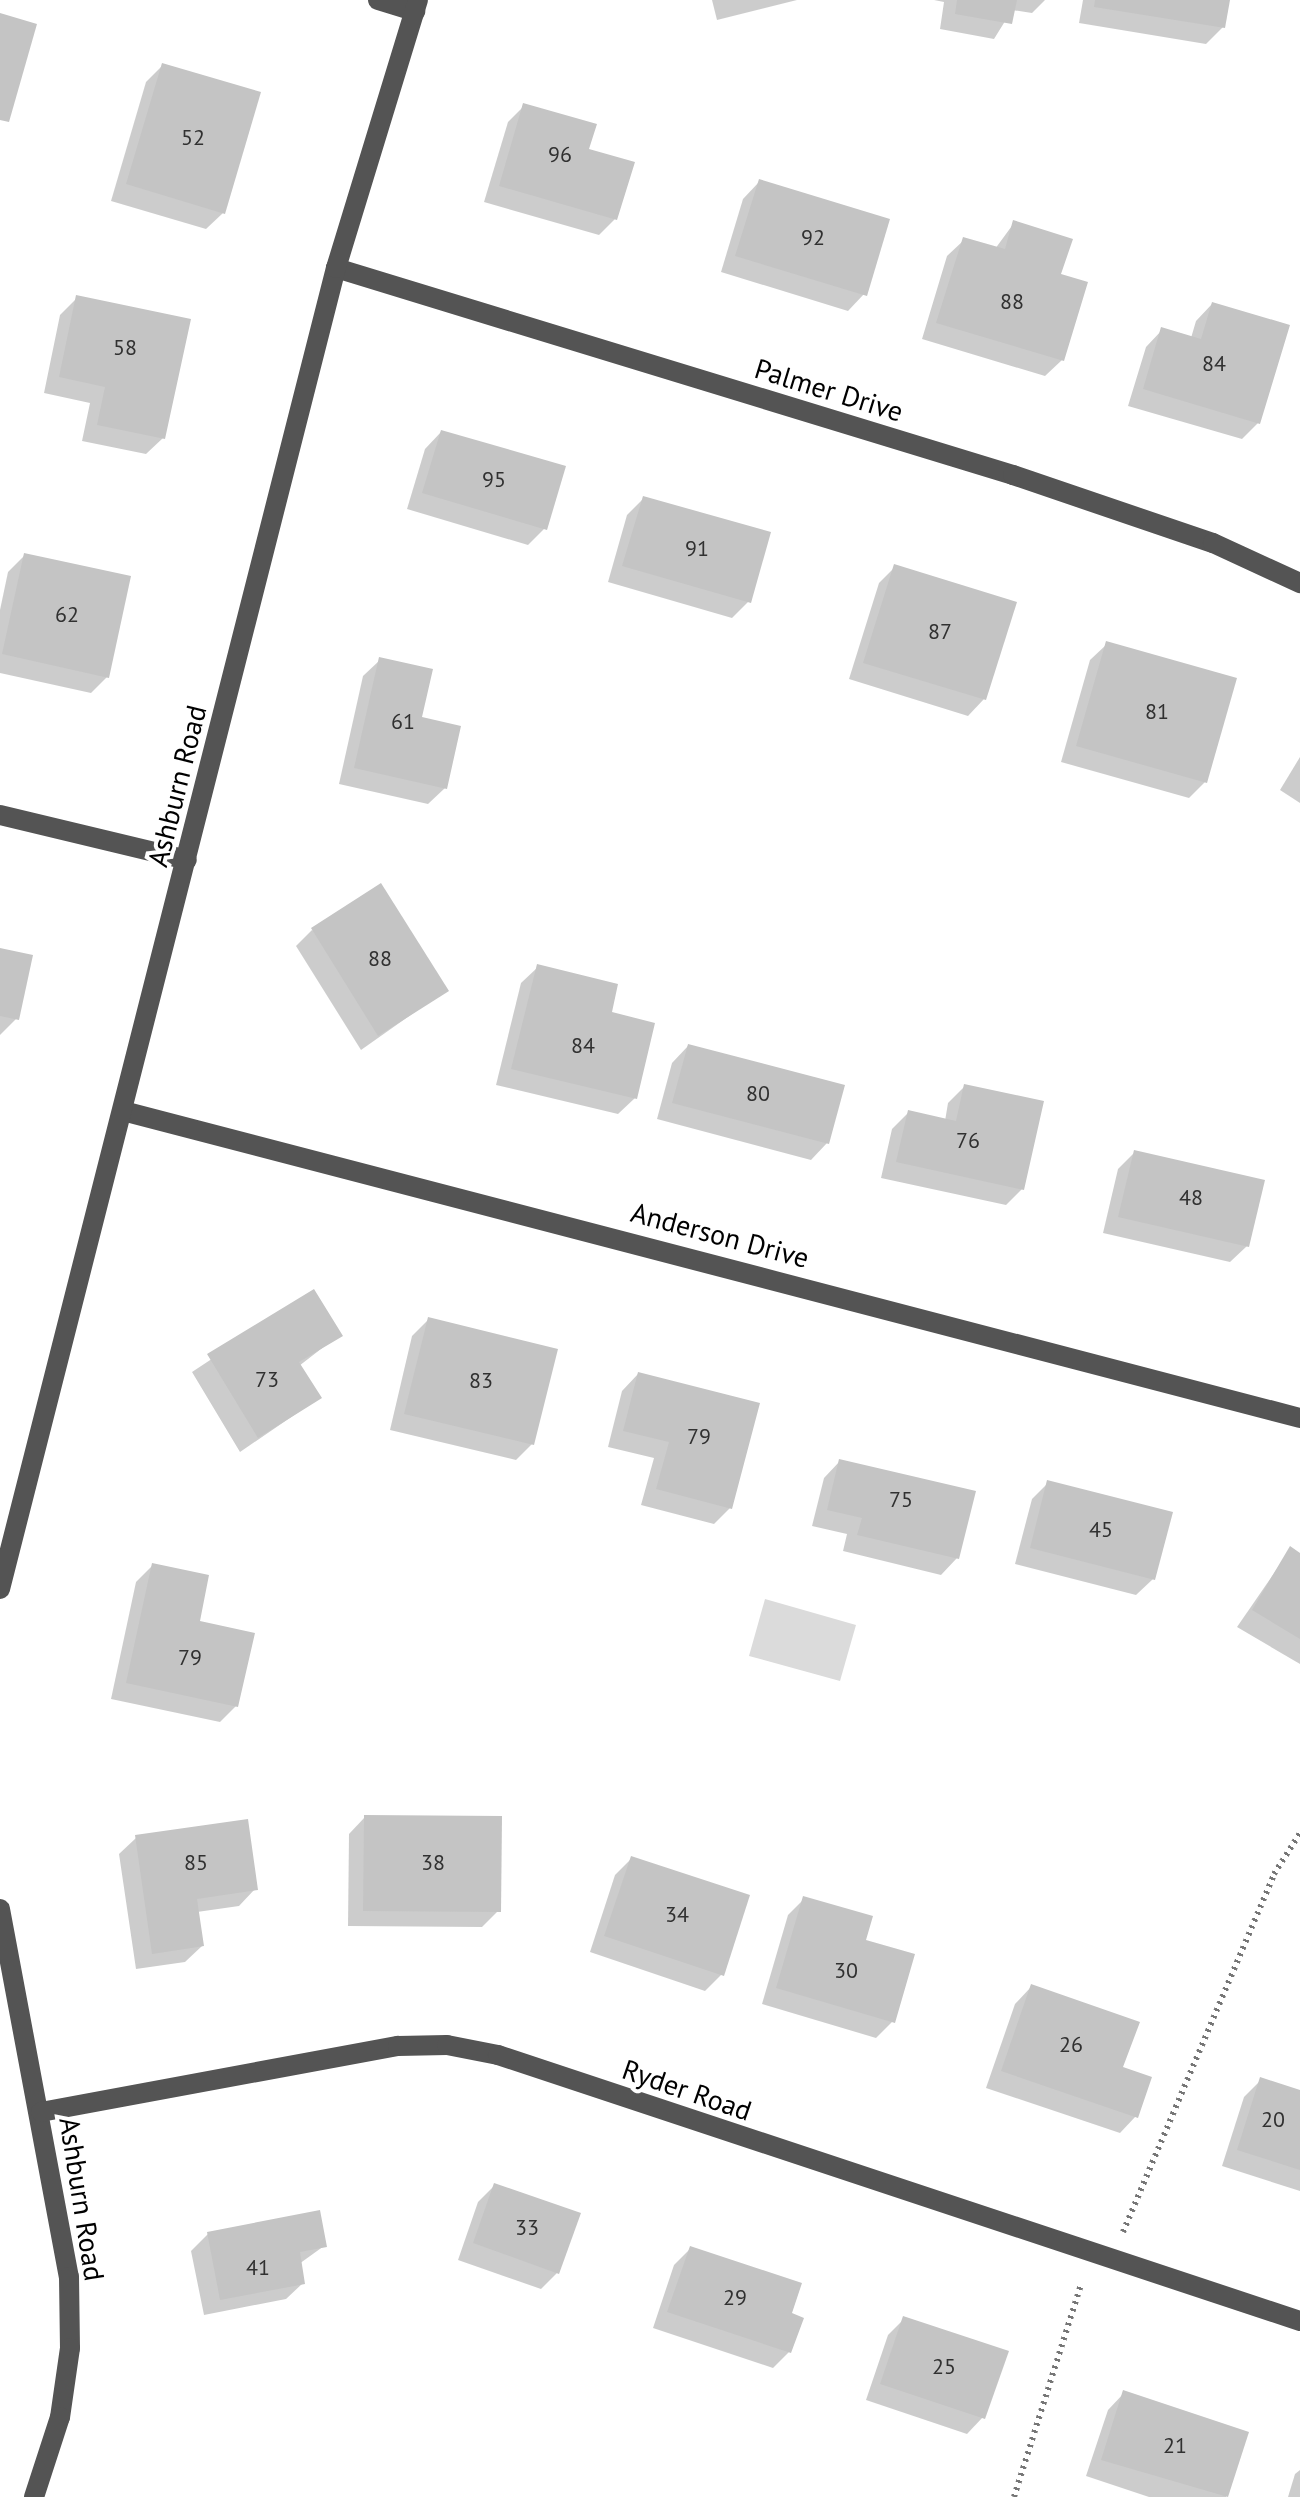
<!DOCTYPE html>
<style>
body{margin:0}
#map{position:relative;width:1300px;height:2497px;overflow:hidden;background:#fff;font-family:"PT Sans",sans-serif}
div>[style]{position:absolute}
.green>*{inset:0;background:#dbdbdb}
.shadow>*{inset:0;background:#0003}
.building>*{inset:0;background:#c4c4c4}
.path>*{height:6px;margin-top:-3px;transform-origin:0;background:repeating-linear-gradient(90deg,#767676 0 2.5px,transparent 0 7.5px)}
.street>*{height:20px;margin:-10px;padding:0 10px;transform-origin:10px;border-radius:10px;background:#545454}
span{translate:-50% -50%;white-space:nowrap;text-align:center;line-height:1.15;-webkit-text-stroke:8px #fff;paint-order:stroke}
.number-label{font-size:22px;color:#313131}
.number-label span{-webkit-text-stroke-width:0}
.street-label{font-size:28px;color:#000}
</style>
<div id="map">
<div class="green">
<div style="clip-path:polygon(765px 1599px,856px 1625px,840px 1681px,749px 1656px)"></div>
</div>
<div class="shadow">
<div style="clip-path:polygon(712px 0,797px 0,717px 20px)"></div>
<div style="clip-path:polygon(934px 0,1045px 0,1032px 13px,1012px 10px,994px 39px,940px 29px,944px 2px)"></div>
<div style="clip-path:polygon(1083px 0,1227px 0,1223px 27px,1206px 44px,1079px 23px)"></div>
<div style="clip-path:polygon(162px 66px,223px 213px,206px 229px,111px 201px,146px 82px)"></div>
<div style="clip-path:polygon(524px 106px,615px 219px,599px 235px,484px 202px,508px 122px)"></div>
<div style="clip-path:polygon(759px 182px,864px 294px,848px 311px,721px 272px,743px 199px)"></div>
<div style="clip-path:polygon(1014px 223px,1058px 276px,1062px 360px,1045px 376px,922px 339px,947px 256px,964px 240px,995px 249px)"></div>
<div style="clip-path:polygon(77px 298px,163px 438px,146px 454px,82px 441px,90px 403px,44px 393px,60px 315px)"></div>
<div style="clip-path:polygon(1212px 304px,1258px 423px,1242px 439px,1128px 406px,1146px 347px,1162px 330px,1191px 338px,1196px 321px)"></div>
<div style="clip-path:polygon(441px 432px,545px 528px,528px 545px,407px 509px,425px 449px)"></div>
<div style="clip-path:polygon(644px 498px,749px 601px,732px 618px,608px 582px,627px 515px)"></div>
<div style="clip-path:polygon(25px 555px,107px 677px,91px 693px,0 673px,0 610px,8px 572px)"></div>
<div style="clip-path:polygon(895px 567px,984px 699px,968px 716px,849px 679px,879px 583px)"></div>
<div style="clip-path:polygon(1107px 644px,1205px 782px,1189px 798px,1061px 762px,1090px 660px)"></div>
<div style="clip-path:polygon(380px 660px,419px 719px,445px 788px,428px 804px,339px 784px,363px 676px)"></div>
<div style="clip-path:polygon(1300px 757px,1300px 803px,1280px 790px)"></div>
<div style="clip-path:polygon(312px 930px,446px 990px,361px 1050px,296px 946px)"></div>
<div style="clip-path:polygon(0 950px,17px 1018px,0 1035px)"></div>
<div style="clip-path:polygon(538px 967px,609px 1014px,635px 1098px,618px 1114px,496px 1085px,521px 983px)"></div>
<div style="clip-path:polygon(688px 1046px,827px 1143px,811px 1160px,657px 1119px,672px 1063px)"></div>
<div style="clip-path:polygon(965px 1086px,1022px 1189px,1006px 1205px,881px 1178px,892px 1129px,908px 1113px,945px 1121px,948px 1103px)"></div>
<div style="clip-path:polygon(1135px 1152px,1247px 1246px,1230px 1262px,1103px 1233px,1118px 1169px)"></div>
<div style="clip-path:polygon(313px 1292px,339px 1335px,299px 1366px,319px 1398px,240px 1452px,192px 1372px)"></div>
<div style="clip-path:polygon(428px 1320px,532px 1444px,516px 1460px,390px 1430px,412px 1336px)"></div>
<div style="clip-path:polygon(638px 1374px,730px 1508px,714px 1524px,641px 1505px,654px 1458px,608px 1447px,622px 1391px)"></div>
<div style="clip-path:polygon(840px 1461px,957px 1558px,941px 1575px,843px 1551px,847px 1534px,812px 1526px,824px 1478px)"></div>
<div style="clip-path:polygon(1048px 1483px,1153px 1579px,1136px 1595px,1015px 1564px,1032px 1499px)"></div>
<div style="clip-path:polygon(1290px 1550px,1300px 1555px,1300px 1664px,1237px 1627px)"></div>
<div style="clip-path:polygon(153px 1565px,197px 1623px,236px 1706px,220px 1722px,111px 1699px,136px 1582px)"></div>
<div style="clip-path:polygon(365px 1817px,498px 1911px,482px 1927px,348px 1926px,349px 1834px)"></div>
<div style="clip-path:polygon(136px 1838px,255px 1889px,239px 1906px,197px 1912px,202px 1946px,185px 1962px,136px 1969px,119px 1854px)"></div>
<div style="clip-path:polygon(631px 1859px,722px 1974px,705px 1991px,590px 1952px,615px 1875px)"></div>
<div style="clip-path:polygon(804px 1899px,863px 1942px,893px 2021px,876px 2038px,762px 2004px,788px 1915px)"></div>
<div style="clip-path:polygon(1031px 1987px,1136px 2116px,1120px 2133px,986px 2088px,1015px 2004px)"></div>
<div style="clip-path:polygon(1261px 2080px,1300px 2093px,1300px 2191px,1222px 2166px,1244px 2097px)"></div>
<div style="clip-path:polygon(495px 2185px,557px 2273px,541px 2289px,458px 2260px,478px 2202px)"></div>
<div style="clip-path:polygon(208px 2234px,324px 2246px,299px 2264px,303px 2283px,286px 2299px,204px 2315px,191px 2251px)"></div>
<div style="clip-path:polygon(691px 2248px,789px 2315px,789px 2352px,773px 2368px,653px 2328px,674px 2265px)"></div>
<div style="clip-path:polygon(904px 2319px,983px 2417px,967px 2434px,866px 2400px,888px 2335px)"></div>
<div style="clip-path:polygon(1124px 2393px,1246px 2434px,1226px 2497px,1149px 2497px,1086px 2476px,1108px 2410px)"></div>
<div style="clip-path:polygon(1300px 2470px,1300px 2497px,1288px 2497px,1295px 2474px)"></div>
</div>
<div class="building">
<div style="clip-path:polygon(957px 0,1017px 0,1012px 24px,955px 14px)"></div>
<div style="clip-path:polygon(1095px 0,1230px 0,1225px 28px,1094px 7px)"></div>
<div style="clip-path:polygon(0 13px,37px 24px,9px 122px,0 120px)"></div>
<div style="clip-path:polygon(162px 63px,261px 92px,225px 214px,126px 184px)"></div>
<div style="clip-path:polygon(523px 103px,597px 124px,589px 149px,635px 162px,617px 220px,499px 186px)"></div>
<div style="clip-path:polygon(759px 179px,890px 219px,867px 296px,735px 256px)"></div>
<div style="clip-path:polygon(1013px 220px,1073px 239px,1061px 274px,1088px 282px,1064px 361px,936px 323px,963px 237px,1005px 249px)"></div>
<div style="clip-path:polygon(76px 295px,191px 319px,165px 439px,97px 425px,105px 387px,59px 377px)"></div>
<div style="clip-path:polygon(1212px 302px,1290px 325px,1260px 424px,1143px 389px,1161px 327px,1201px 339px)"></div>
<div style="clip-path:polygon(441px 430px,566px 466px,547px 530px,422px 493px)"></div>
<div style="clip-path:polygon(643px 496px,771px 532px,751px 603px,622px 566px)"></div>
<div style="clip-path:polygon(24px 553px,131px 576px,109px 678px,2px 654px)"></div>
<div style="clip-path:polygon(894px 564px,1017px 602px,986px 700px,863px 663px)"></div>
<div style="clip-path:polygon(1106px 641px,1237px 678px,1207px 783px,1076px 746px)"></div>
<div style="clip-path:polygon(379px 657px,433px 669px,422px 717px,461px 726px,447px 789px,354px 768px)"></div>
<div style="clip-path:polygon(381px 883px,449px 991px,378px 1036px,311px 928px)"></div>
<div style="clip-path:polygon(0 948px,33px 955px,19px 1020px,0 1016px)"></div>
<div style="clip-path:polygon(537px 964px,618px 984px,612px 1012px,655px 1023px,637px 1099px,511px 1069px)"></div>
<div style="clip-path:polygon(688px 1044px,845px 1085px,829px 1144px,672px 1103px)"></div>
<div style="clip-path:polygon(964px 1084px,1044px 1101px,1024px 1190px,896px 1162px,908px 1110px,956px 1121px)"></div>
<div style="clip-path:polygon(1134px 1150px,1265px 1180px,1249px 1247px,1118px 1217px)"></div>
<div style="clip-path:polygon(314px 1289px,343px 1336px,299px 1362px,322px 1398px,258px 1438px,207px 1354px)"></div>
<div style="clip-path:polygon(428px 1317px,558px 1349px,534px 1445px,404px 1414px)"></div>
<div style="clip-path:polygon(638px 1372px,760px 1403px,732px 1509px,656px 1489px,669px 1442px,623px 1431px)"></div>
<div style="clip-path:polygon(839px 1459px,976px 1491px,959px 1559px,857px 1535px,862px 1518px,827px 1510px)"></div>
<div style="clip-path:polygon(1047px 1480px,1173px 1512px,1155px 1580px,1030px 1548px)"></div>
<div style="clip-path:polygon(1290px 1546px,1300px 1553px,1300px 1639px,1252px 1610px)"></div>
<div style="clip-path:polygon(152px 1563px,209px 1575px,200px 1621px,255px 1633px,238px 1707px,126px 1683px)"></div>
<div style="clip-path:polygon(364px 1815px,502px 1816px,501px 1912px,363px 1911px)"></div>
<div style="clip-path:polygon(248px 1819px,258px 1890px,197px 1899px,204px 1946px,152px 1954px,135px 1835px)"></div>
<div style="clip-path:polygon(631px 1856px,750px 1895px,724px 1976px,604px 1936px)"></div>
<div style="clip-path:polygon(803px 1896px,873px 1916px,866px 1940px,915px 1954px,895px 2023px,776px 1988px)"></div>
<div style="clip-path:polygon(1031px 1984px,1140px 2022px,1123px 2067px,1152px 2077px,1138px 2118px,1001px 2071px)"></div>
<div style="clip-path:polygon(1260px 2077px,1300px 2090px,1300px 2170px,1237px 2150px)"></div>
<div style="clip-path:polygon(494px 2183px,581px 2213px,559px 2274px,473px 2243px)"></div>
<div style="clip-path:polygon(320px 2210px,327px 2247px,300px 2252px,305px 2284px,220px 2300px,207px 2232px)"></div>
<div style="clip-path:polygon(690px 2246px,802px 2283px,792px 2313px,804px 2318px,791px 2353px,667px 2312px)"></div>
<div style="clip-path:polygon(903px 2316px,1009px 2351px,985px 2419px,880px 2384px)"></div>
<div style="clip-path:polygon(1123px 2390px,1249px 2432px,1228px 2497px,1101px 2460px)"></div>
</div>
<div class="path">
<div style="left:1123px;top:2232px;width:389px;rotate:-67.1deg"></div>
<div style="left:1274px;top:1874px;width:49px;rotate:-57.6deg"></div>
<div style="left:1014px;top:2497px;width:223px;rotate:-72.5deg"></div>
</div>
<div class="street">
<div style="left:378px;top:0;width:39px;rotate:17deg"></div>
<div style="left:336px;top:268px;width:708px;rotate:17deg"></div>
<div style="left:1013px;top:475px;width:211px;rotate:18.8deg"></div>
<div style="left:1213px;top:543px;width:96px;rotate:24.7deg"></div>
<div style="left:0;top:815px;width:192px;rotate:13.5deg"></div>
<div style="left:123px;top:1111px;width:1216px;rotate:14.62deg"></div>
<div style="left:0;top:1589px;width:1363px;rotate:-75.73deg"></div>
<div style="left:336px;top:268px;width:280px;rotate:-73deg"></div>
<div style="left:0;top:1909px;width:374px;rotate:79.4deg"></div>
<div style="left:69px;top:2277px;width:71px;rotate:89.2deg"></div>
<div style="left:70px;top:2348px;width:70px;rotate:98.2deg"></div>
<div style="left:60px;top:2417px;width:84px;rotate:108deg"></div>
<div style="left:41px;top:2112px;width:363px;rotate:-10.5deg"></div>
<div style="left:398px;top:2046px;width:49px;rotate:-1.2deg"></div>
<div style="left:447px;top:2045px;width:52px;rotate:11.1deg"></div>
<div style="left:498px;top:2055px;width:845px;rotate:18.35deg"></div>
</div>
<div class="number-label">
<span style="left:193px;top:138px">52</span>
<span style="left:560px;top:155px">96</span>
<span style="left:813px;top:238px">92</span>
<span style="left:1012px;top:302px">88</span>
<span style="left:125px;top:348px">58</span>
<span style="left:1214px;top:364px">84</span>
<span style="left:494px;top:480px">95</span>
<span style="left:697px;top:549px">91</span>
<span style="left:67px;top:615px">62</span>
<span style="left:940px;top:632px">87</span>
<span style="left:1157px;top:712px">81</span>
<span style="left:403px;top:722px">61</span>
<span style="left:380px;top:959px">88</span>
<span style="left:583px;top:1046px">84</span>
<span style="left:758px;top:1094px">80</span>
<span style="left:968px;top:1141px">76</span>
<span style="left:1191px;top:1198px">48</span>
<span style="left:267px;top:1380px">73</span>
<span style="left:481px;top:1381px">83</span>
<span style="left:699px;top:1437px">79</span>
<span style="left:901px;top:1500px">75</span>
<span style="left:1101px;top:1530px">45</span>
<span style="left:190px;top:1658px">79</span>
<span style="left:196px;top:1863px">85</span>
<span style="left:433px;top:1863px">38</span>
<span style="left:677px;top:1915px">34</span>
<span style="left:846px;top:1971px">30</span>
<span style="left:1071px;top:2045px">26</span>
<span style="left:1273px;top:2120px">20</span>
<span style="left:527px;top:2228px">33</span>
<span style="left:258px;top:2268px">41</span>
<span style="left:735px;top:2298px">29</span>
<span style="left:944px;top:2367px">25</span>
<span style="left:1175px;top:2446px">21</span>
</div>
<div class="street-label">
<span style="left:829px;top:390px;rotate:17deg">Palmer Drive</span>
<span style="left:177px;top:786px;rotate:-76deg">Ashburn Road</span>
<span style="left:720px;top:1235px;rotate:15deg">Anderson Drive</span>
<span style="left:687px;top:2090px;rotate:19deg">Ryder Road</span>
<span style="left:82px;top:2199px;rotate:81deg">Ashburn Road</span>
</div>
</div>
